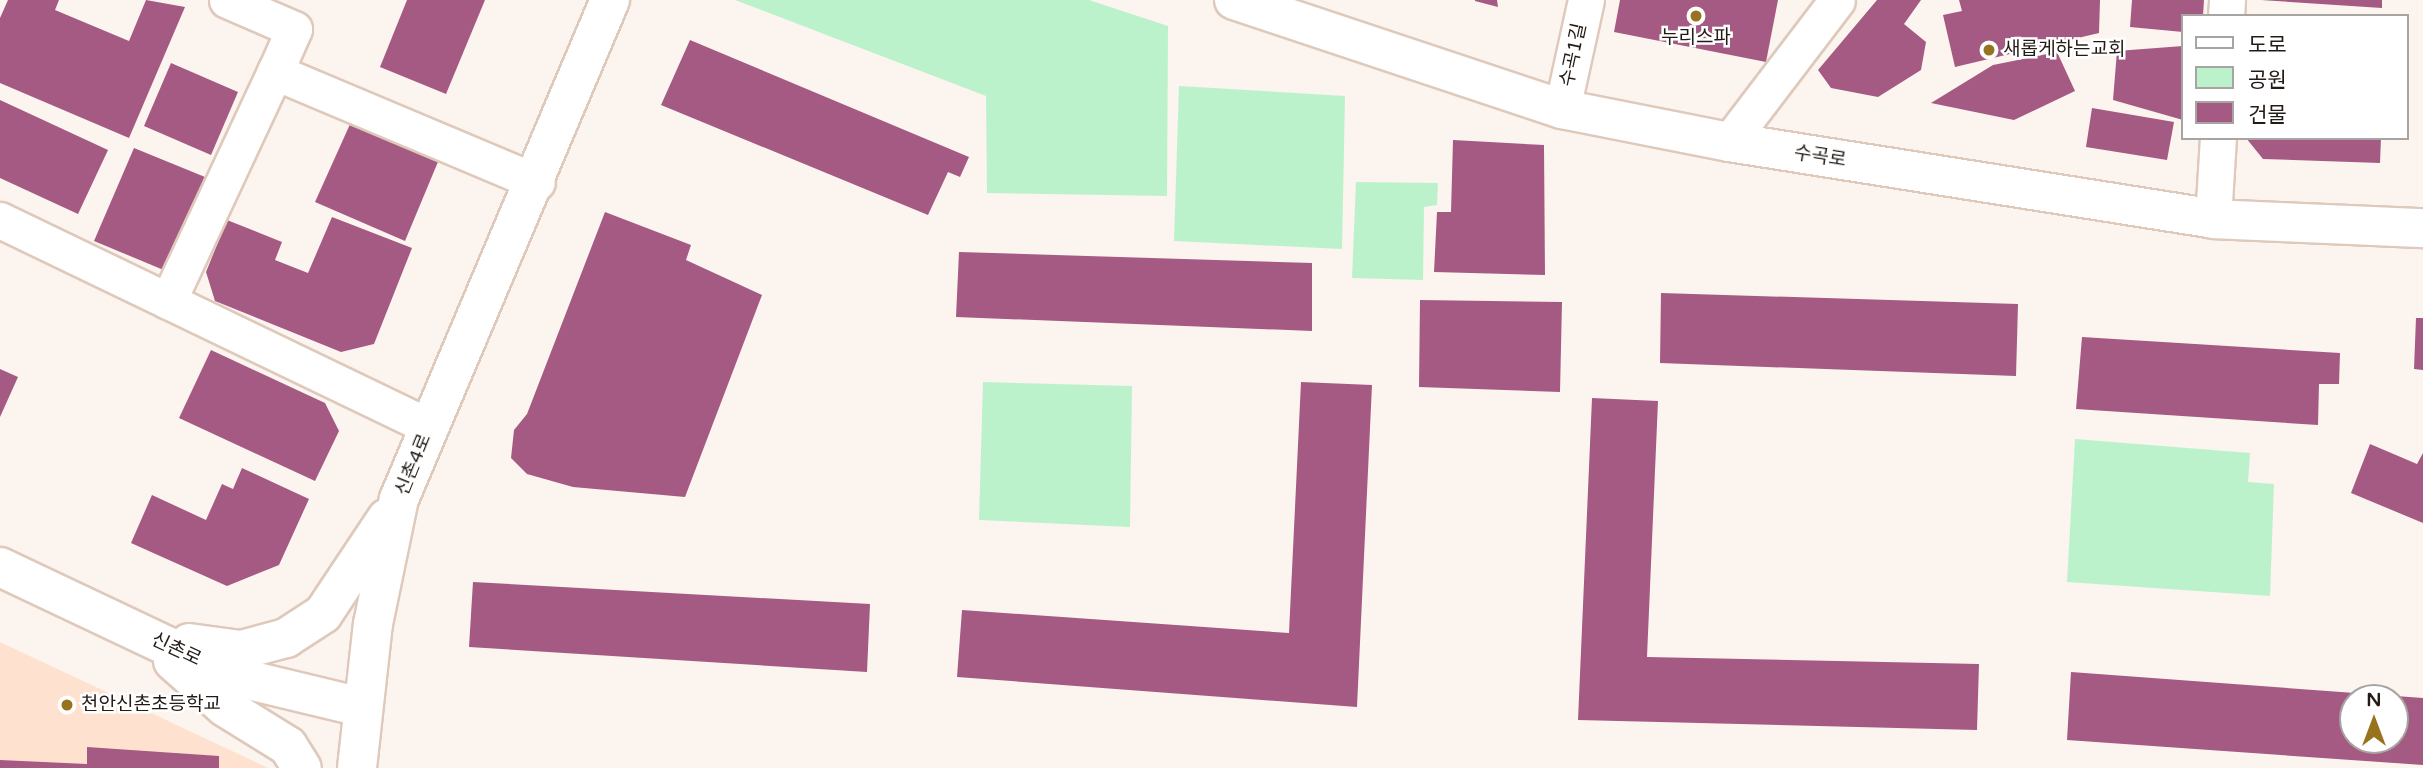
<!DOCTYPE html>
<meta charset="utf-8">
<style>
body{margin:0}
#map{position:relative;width:2423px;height:768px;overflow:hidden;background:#fcf4ee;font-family:"Varela Round","Noto Sans KR",sans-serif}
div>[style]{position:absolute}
.built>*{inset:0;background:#fee2cf}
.green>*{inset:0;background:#bcf2cb}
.building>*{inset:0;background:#a55a84}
.roads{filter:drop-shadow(2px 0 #dec9bb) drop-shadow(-2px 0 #dec9bb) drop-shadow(0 2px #dec9bb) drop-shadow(0 -2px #dec9bb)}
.street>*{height:35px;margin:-17.5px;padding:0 17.5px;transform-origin:17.5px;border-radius:17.5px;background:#fff}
.secondary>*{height:38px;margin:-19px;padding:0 19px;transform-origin:19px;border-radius:19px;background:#fff}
.dots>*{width:19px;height:19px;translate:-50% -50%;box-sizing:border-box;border:4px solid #fff;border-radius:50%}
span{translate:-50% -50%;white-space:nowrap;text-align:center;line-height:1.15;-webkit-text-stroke:5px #fff;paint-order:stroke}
.poi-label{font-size:19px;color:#231b16}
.left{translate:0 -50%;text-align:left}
.street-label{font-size:19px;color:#231b16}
.legend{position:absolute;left:2181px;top:14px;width:228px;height:126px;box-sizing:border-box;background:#fff;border:2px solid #a7a4a2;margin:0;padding:9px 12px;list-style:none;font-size:21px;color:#231b16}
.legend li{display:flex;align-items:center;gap:14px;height:35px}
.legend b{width:35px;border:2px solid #a7a4a2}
.north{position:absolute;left:2339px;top:684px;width:70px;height:70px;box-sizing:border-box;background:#fff;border:2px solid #a7a4a2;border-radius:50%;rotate:0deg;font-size:19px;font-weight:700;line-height:28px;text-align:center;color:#231b16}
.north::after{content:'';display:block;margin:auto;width:24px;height:32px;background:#98731d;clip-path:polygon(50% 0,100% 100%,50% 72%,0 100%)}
</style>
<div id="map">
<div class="built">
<div style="clip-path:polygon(0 642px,268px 768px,0 768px)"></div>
</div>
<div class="green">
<div style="clip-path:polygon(735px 0,1089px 0,1168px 26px,1167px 196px,987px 193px,986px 96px)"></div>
<div style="clip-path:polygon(1179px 86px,1345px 96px,1342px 249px,1174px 241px)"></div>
<div style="clip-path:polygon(1356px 182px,1438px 183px,1437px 205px,1424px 207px,1423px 280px,1352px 278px)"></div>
<div style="clip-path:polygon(983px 382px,1132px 386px,1130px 527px,979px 520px)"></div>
<div style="clip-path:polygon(2075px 439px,2250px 453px,2248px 482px,2274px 484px,2270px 596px,2067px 582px)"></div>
</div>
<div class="building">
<div style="clip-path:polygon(8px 0,59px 0,55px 10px,129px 41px,146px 0,185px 7px,129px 138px,0 83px,0 18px)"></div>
<div style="clip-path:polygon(407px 0,485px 0,446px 94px,380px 67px)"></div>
<div style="clip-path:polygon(1475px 0,1497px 0,1498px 7px,1475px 1px)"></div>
<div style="clip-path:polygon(1620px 0,1778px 0,1766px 62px,1614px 32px)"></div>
<div style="clip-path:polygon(1877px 0,1921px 0,1904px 24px,1926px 42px,1921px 70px,1878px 97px,1831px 88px,1818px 70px)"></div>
<div style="clip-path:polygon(1959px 0,2100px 0,2099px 33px,1955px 67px,1943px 15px,1962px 11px)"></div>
<div style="clip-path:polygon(2132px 0,2204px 0,2203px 16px,2183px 16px,2183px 32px,2130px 27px)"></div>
<div style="clip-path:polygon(2261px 0,2382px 0,2382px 8px)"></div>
<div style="clip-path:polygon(690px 40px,969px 157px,960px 177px,948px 172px,928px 215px,661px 105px)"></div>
<div style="clip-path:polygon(2183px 46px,2183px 120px,2113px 100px,2117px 51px)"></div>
<div style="clip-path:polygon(2057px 52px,2075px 91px,2014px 120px,1931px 103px,1993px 65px)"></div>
<div style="clip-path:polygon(171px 63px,238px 92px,211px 155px,144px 126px)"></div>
<div style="clip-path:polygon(0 100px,108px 150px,78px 214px,0 178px)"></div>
<div style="clip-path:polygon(2092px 108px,2174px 122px,2167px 160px,2086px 147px)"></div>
<div style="clip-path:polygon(351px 122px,440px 157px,405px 241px,315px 202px)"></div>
<div style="clip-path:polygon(2246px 138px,2381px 138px,2380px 163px,2263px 159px)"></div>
<div style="clip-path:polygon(1453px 140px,1544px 145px,1545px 275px,1434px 272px,1437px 212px,1451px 212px)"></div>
<div style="clip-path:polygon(134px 148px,205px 177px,166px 271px,94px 241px)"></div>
<div style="clip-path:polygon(605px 212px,691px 245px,686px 260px,762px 295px,685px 497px,573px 487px,527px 474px,511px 458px,514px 430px,527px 414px)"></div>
<div style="clip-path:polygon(332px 217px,412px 248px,374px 344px,341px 352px,215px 301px,206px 272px,227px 220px,282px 242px,275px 260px,308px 273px)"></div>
<div style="clip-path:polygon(959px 252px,1312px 263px,1312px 331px,956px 317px)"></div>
<div style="clip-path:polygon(1661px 293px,2018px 304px,2016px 376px,1660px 363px)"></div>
<div style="clip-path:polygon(1420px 300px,1562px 302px,1560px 392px,1419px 387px)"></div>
<div style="clip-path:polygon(2416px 318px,2423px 318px,2423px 370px,2414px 369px)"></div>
<div style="clip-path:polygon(2082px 337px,2340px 353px,2339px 384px,2319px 384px,2318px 425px,2076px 409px)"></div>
<div style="clip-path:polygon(211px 350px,325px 403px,339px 431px,315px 481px,179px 418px)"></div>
<div style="clip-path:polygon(0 369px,18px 377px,0 417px)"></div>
<div style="clip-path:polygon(1301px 382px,1372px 385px,1357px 707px,957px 677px,962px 610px,1289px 633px)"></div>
<div style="clip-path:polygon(1592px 398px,1658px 401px,1647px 657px,1979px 664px,1977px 730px,1578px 720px)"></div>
<div style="clip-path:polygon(2370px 444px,2417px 464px,2423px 453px,2423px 523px,2351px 493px)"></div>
<div style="clip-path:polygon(242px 468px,309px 499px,279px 565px,227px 586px,131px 543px,152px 495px,206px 520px,222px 484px,233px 489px)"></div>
<div style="clip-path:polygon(473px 582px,870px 604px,867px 672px,469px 647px)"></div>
<div style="clip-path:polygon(evenodd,2071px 672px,2423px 698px,2423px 765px,2067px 740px,2071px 672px,2353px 698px,2395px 698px,2395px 740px,2353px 740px,2353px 698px)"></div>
<div style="clip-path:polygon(87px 747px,219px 756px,219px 768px,0 768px,0 760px,87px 764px)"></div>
</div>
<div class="roads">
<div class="street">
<div style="left:227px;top:0;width:73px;rotate:23.4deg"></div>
<div style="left:294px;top:29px;width:47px;rotate:113.8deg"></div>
<div style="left:275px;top:72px;width:284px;rotate:22.8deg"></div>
<div style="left:2226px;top:16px;width:16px;rotate:-86deg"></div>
<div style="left:1562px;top:109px;width:112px;rotate:-77.6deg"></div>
<div style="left:1729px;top:142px;width:178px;rotate:-52.7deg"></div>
<div style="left:2213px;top:219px;width:81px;rotate:-86.5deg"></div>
<div style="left:0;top:220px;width:477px;rotate:25.7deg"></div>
<div style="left:168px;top:301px;width:253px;rotate:-65deg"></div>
</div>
<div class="secondary">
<div style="left:1234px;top:0;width:346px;rotate:18.4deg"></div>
<div style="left:1562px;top:109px;width:170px;rotate:11.2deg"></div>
<div style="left:1729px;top:142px;width:490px;rotate:9deg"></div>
<div style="left:2213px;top:219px;width:210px;rotate:2.5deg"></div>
<div style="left:0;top:567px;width:252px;rotate:25.3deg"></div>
<div style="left:228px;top:675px;width:137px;rotate:13.5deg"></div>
<div style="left:189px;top:643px;width:52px;rotate:7.7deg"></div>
<div style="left:241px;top:650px;width:47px;rotate:-14.9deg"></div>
<div style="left:286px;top:638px;width:44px;rotate:-33deg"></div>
<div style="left:323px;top:614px;width:115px;rotate:-56.3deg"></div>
<div style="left:173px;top:661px;width:69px;rotate:41.5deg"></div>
<div style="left:225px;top:707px;width:74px;rotate:31.8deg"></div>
<div style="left:288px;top:746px;width:26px;rotate:58deg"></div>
<div style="left:357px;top:768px;width:145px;rotate:-83.7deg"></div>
<div style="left:373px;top:624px;width:128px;rotate:-78.3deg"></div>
<div style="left:399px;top:499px;width:542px;rotate:-67.08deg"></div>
</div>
</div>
<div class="dots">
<div style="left:1696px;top:16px;background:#98731d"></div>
<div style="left:1989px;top:50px;background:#98731d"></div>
<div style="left:67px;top:705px;background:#98731d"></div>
</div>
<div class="poi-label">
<span style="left:1696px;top:38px">누리스파</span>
<span class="left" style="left:2003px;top:50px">새롭게하는교회</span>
<span class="left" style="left:81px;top:705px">천안신촌초등학교</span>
</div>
<div class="street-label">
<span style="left:1574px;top:55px;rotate:-78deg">수곡1길</span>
<span style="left:1820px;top:157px;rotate:9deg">수곡로</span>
<span style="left:414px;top:465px;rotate:-68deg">신촌4로</span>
<span style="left:176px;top:650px;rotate:25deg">신촌로</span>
</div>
<ul class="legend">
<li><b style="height:9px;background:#fff"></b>도로</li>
<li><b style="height:19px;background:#bcf2cb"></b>공원</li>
<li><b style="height:19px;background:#a55a84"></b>건물</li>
</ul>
<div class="north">N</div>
</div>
